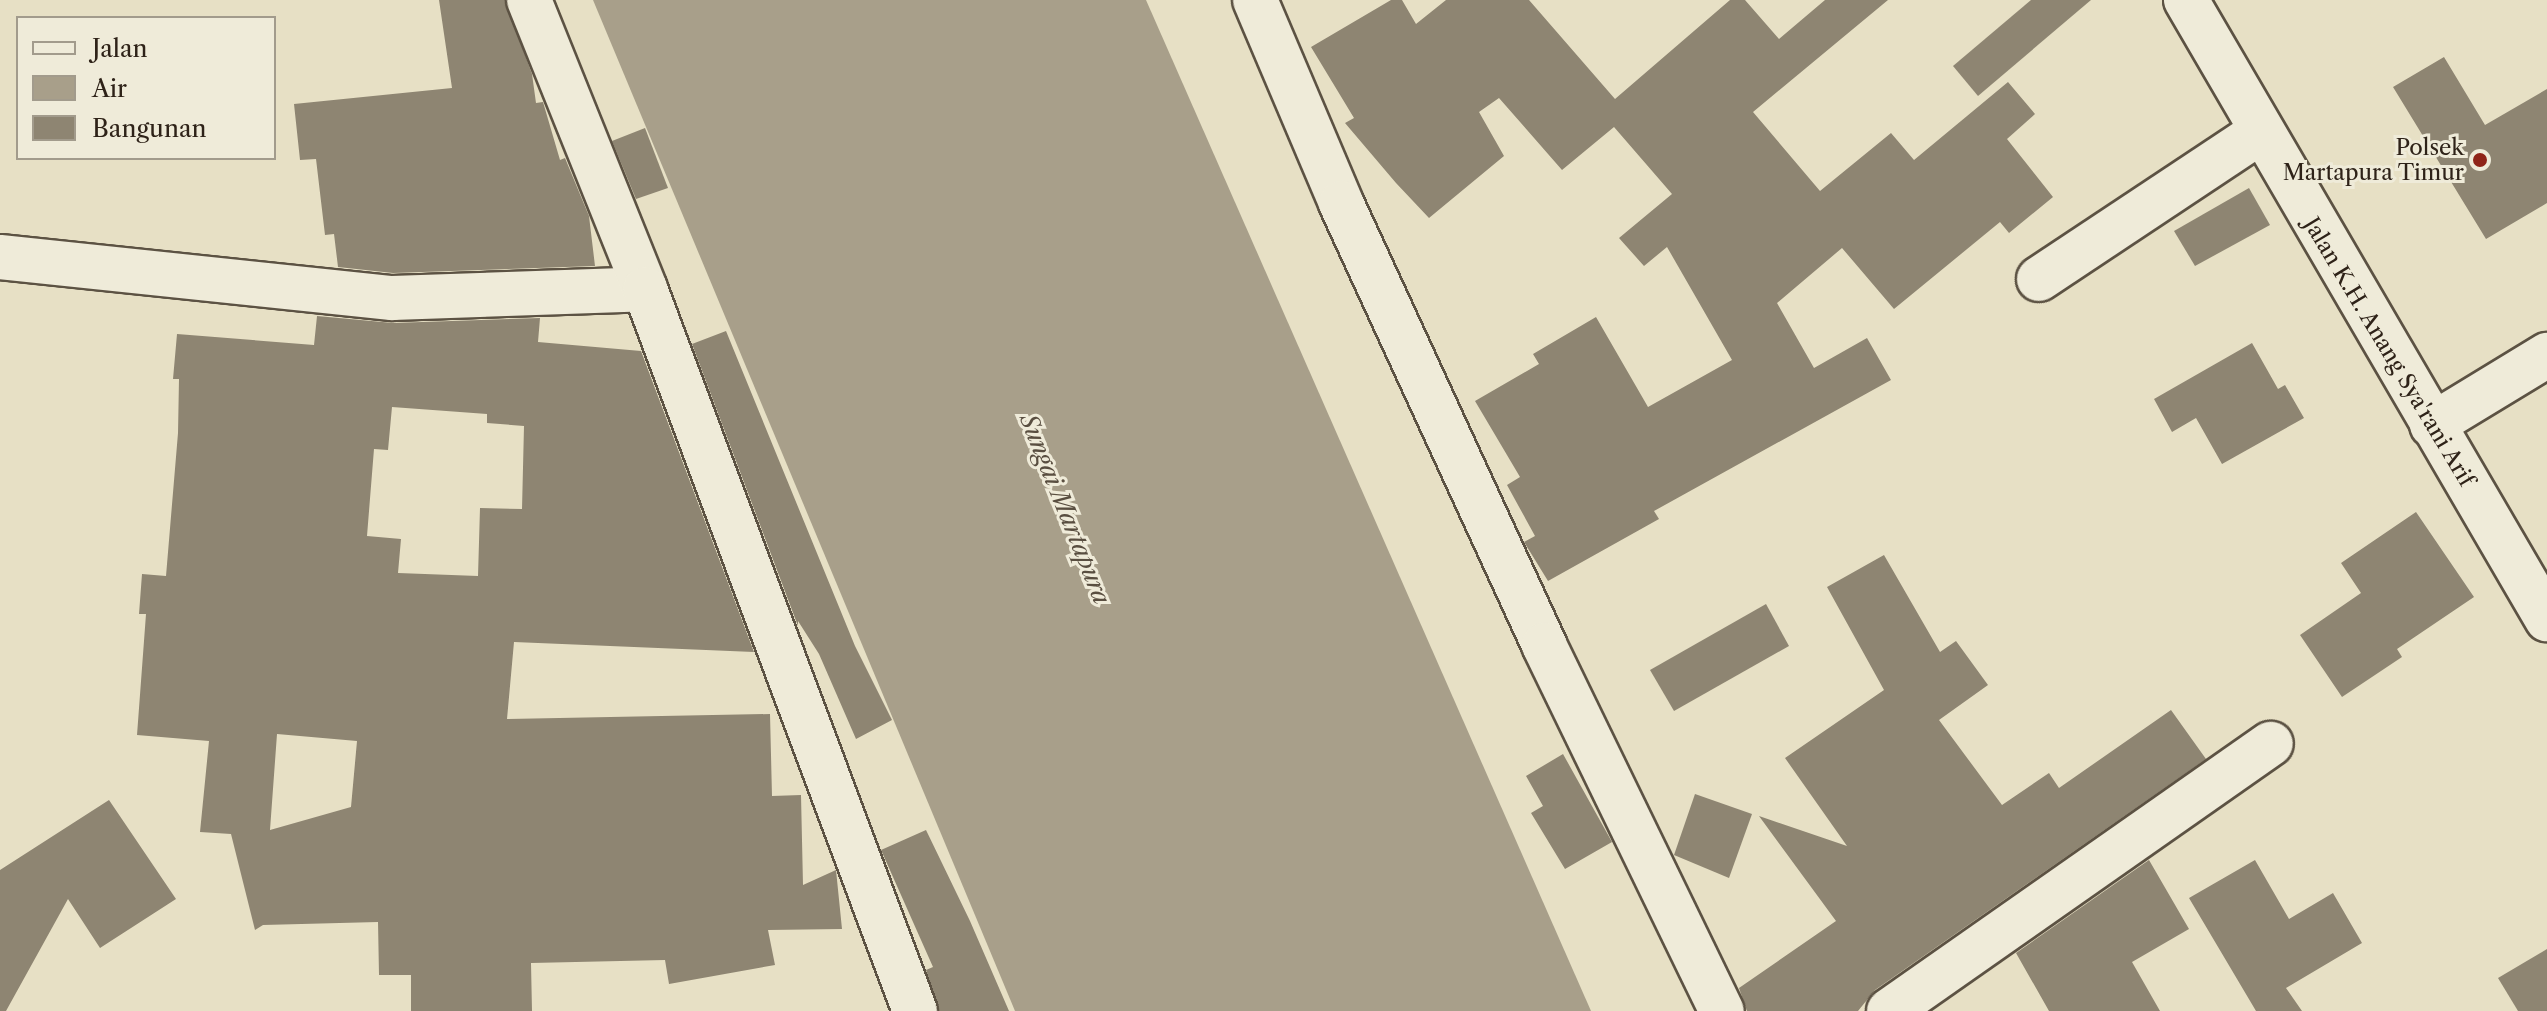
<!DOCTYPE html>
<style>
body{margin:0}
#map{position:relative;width:2547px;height:1011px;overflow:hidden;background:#e7e0c5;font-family:"Libre Caslon Text",serif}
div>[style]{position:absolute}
.water>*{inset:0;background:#a89f8a}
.building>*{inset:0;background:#8e8572}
.roads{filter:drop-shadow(2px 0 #5c5243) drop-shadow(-2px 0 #5c5243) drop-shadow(0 2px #5c5243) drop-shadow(0 -2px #5c5243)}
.minor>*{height:44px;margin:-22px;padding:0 22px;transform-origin:22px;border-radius:22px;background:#efebd9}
.tertiary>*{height:44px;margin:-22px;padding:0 22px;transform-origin:22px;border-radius:22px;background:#efebd9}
.dots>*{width:22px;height:22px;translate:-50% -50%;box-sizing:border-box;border:4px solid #efebd9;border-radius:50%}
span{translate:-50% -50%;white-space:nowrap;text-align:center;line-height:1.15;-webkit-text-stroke:6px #efebd9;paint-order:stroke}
.poi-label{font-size:22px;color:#2e2218}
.right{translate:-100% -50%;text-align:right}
.street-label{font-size:22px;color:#2e2218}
.water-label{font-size:24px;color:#594e40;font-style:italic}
.legend{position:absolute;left:16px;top:16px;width:260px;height:144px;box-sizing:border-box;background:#efebd9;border:2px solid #a29b8c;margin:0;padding:10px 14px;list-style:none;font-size:24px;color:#2e2218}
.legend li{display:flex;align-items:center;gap:16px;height:40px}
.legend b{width:40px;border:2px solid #a29b8c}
</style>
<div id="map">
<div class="water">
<div style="clip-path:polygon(593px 0,1146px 0,1591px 1011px,1015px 1011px)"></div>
</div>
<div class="building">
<div style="clip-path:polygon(439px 0,505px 0,532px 74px,536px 103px,543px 102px,560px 160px,565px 158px,589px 216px,595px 266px,393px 273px,338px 267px,334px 234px,325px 235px,316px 159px,300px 160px,294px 104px,452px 88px)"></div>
<div style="clip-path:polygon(1391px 0,1402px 0,1416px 24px,1446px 0,1529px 0,1615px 99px,1730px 0,1745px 0,1779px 39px,1825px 0,1888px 0,1753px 112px,1820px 191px,1891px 133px,1914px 160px,2008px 82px,2035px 114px,2007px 139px,2053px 197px,2009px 233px,2000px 222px,1894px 309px,1842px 248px,1777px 303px,1814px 368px,1867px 338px,1891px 380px,1654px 511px,1659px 519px,1548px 581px,1524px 542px,1535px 536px,1507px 485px,1520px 477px,1475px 401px,1539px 364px,1533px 354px,1596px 317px,1648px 407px,1732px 360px,1667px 247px,1644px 266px,1619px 238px,1672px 194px,1614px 127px,1562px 170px,1499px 98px,1479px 112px,1504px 156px,1429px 218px,1396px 183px,1345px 123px,1354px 118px,1311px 47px)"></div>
<div style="clip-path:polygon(2031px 0,2091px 0,1978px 96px,1953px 66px)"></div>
<div style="clip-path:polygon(2444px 57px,2485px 125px,2547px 89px,2547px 203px,2486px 239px,2393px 87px)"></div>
<div style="clip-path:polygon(645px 128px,668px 188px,636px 199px,612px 141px)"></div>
<div style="clip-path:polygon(2249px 188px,2270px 225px,2195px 266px,2174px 231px)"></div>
<div style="clip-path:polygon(evenodd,317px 316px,393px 323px,540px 318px,538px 342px,641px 351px,754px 652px,514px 642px,507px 719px,770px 714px,772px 796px,801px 795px,803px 885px,836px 870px,842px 929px,768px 930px,775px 965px,669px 984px,665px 960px,531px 963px,532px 1011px,411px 1011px,411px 975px,379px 975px,378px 922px,263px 925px,255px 930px,231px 834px,200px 832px,209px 741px,137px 735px,146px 614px,139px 614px,142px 574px,166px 576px,178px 433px,179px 379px,173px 379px,177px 334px,314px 345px,317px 316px,392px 407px,487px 414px,487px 423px,524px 426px,522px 509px,480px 508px,478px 576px,398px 573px,401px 539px,367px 536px,374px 449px,388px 450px,392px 407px,317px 316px,277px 734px,357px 741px,351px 807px,270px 830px,277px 734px)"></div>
<div style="clip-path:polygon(726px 331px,855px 646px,892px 720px,856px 739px,819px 654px,798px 621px,798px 626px,692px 344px)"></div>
<div style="clip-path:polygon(2252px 343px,2278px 389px,2285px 385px,2304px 418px,2222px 464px,2196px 418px,2172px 432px,2154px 399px)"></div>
<div style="clip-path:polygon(2416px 512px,2474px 597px,2397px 649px,2402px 657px,2342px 697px,2300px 635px,2361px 593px,2341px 563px)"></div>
<div style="clip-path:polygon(1884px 555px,1940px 652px,1956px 641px,1988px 685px,1939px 720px,2002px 805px,2049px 773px,2059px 788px,2171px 710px,2206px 759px,1875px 990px,1858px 1011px,1747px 1011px,1739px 988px,1836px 921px,1759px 816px,1847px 846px,1785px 758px,1884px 690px,1827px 587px)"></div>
<div style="clip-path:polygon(1766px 604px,1789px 646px,1674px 711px,1650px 670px)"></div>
<div style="clip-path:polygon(1563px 754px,1612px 842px,1565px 869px,1531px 813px,1543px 806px,1526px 776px)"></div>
<div style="clip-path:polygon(1695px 794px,1752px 814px,1729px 878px,1674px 855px)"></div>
<div style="clip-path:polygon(109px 800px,176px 899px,100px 948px,68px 899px,6px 1011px,0 1011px,0 870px)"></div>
<div style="clip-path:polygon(926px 830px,970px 921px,1009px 1011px,939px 1011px,926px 970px,933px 967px,881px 850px)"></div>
<div style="clip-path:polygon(2149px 860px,2189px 929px,2132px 962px,2160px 1011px,2049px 1011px,2016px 953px)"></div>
<div style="clip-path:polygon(2255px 860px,2289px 919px,2333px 893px,2362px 943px,2286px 988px,2302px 1011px,2256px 1011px,2189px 898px)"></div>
<div style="clip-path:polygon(2547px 949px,2547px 1011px,2518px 1011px,2498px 978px)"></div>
</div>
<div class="roads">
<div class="minor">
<div style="left:1255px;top:0;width:220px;rotate:67deg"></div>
<div style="left:1341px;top:203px;width:486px;rotate:65.3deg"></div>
<div style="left:1544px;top:645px;width:407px;rotate:64.1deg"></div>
<div style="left:0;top:257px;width:394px;rotate:6deg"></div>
<div style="left:392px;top:298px;width:253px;rotate:-2deg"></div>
<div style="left:2039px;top:279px;width:264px;rotate:-33.6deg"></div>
<div style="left:2432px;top:425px;width:135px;rotate:-31.3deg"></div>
<div style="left:1889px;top:1011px;width:466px;rotate:-35deg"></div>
</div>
<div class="tertiary">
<div style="left:529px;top:0;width:311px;rotate:68.1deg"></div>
<div style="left:645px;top:289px;width:771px;rotate:69.5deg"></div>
<div style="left:2186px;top:0;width:717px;rotate:59.75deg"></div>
</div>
</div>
<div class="dots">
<div style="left:2480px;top:160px;background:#8f2418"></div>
</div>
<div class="poi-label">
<span class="right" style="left:2464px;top:160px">Polsek<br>Martapura Timur</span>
</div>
<div class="street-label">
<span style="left:2389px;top:352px;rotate:59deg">Jalan K.H. Anang Sya'rani Arif</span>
</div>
<div class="water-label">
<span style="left:1065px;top:509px;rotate:68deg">Sungai Martapura</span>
</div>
<ul class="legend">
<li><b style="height:10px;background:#efebd9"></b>Jalan</li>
<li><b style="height:22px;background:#a89f8a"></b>Air</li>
<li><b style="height:22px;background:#8e8572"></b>Bangunan</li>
</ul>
</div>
